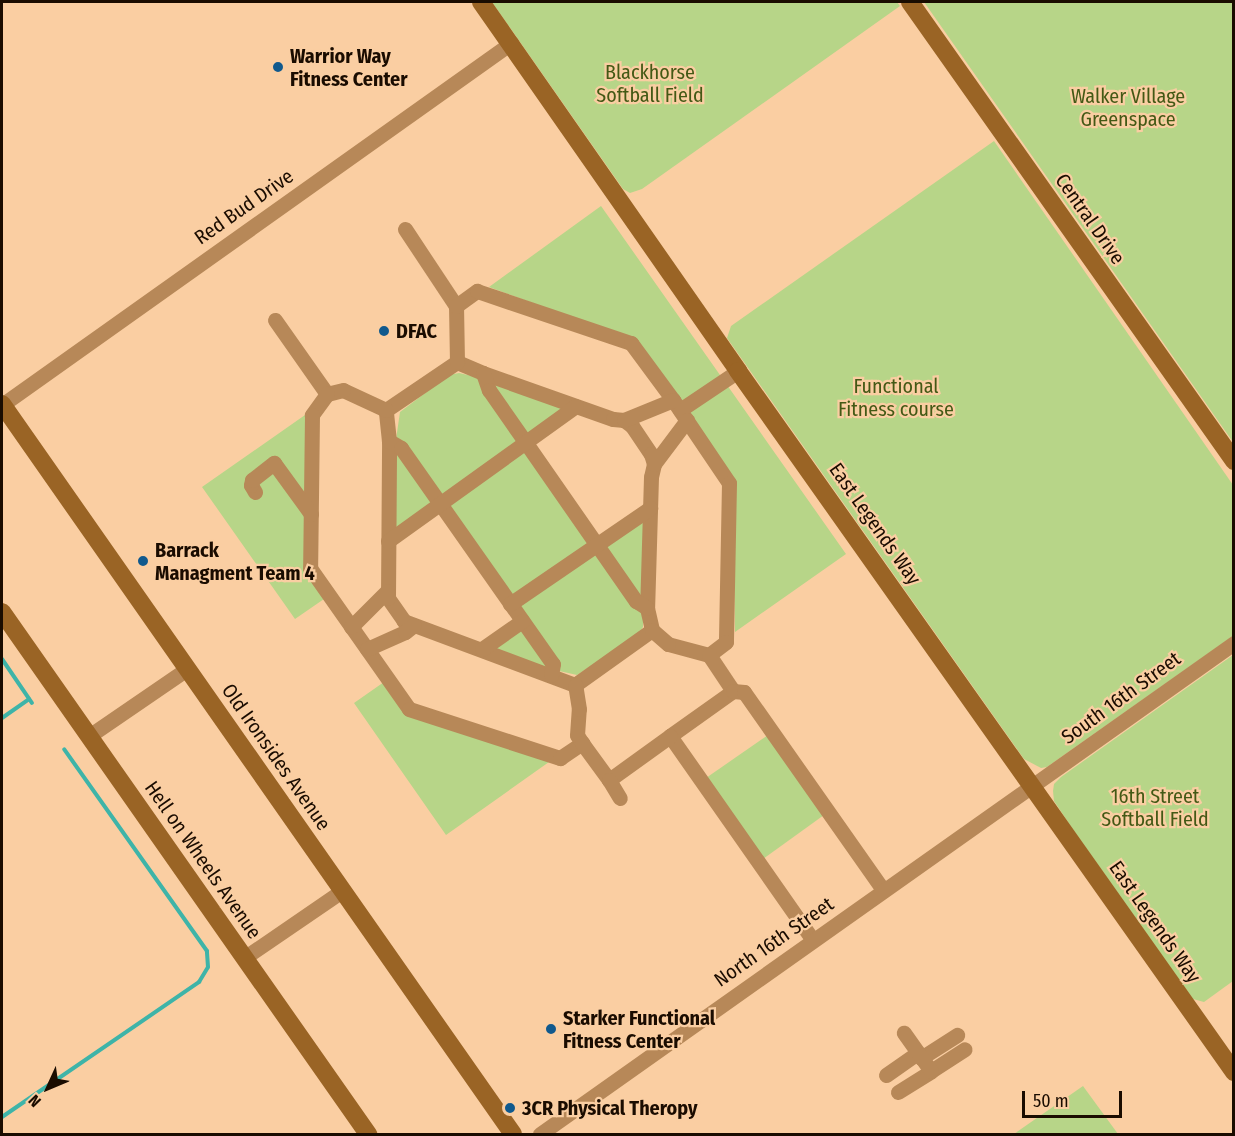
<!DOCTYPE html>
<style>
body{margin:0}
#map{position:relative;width:1235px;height:1136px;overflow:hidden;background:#facea2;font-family:"Fira Sans Condensed",sans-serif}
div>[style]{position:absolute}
.green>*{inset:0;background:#b7d588}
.stream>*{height:4px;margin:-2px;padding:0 2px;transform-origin:2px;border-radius:2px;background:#3eb4a8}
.street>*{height:15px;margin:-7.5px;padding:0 7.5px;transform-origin:7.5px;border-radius:7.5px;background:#b78858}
.secondary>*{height:18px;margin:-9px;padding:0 9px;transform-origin:9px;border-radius:9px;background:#9a6425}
.dots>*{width:16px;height:16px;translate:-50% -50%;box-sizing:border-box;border:3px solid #facea2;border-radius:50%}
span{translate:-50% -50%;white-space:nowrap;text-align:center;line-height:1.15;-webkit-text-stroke:4.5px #facea2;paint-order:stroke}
.poi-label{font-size:20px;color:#1a0c00;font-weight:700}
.left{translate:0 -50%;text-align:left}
.park-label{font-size:20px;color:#435915}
.street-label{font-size:20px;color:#1a0c00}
.frame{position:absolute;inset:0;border:3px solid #1a0c00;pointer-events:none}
.north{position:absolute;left:18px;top:1058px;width:60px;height:60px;-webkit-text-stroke:4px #facea2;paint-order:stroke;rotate:226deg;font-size:16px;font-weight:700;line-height:24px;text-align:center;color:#1a0c00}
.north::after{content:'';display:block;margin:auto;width:21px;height:27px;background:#1a0c00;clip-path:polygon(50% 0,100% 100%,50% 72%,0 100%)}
.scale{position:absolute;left:1022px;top:1091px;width:100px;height:27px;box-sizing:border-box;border:3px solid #1a0c00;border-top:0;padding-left:8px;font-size:18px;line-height:21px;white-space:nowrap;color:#1a0c00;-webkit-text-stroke:4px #facea2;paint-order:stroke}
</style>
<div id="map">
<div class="green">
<div style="clip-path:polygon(492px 2px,897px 2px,900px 6px,642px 189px,630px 193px,623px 189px)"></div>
<div style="clip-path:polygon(924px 2px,1233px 2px,1233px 442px)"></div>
<div style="clip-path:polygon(994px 141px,1233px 485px,1233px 636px,1047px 767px,1041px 768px,1024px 759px,727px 338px,731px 326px)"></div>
<div style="clip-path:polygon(601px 206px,846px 554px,735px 632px,733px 478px,637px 341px,489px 287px)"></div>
<div style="clip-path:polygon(459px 373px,494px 381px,566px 406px,521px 441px,597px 550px,644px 516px,643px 627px,638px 635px,577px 675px,546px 668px,494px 649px,528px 621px,443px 498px,394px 530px,394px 453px,400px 412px,449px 375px)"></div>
<div style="clip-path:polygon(305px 415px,307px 571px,324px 599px,295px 619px,202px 487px)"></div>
<div style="clip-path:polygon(1233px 655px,1233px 981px,1204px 1002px,1193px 999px,1072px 828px,1054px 801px,1053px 791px,1054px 784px,1061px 777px)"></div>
<div style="clip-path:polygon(384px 682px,405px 711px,549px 762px,446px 835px,354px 703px)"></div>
<div style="clip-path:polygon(768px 735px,824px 815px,763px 859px,706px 778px)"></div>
<div style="clip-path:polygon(1083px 1086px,1118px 1134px,1014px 1134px)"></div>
</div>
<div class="stream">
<div style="left:2px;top:659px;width:53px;rotate:55.7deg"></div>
<div style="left:2px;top:718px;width:33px;rotate:-35deg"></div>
<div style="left:2px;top:1117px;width:239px;rotate:-34.4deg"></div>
<div style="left:199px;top:982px;width:17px;rotate:-59deg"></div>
<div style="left:208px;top:967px;width:16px;rotate:-94deg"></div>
<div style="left:207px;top:951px;width:247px;rotate:-125.3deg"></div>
</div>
<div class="street">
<div style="left:405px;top:229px;width:92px;rotate:56.5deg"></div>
<div style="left:275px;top:320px;width:90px;rotate:54.9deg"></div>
<div style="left:457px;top:362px;width:28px;rotate:23deg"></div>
<div style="left:483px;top:373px;width:138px;rotate:19.5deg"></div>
<div style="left:613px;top:419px;width:11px;rotate:5deg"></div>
<div style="left:624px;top:420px;width:10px;rotate:37deg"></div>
<div style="left:632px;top:426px;width:34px;rotate:56deg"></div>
<div style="left:651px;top:454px;width:10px;rotate:73deg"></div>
<div style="left:654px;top:464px;width:13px;rotate:103deg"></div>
<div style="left:651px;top:477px;width:131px;rotate:91.7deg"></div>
<div style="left:647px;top:608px;width:23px;rotate:77deg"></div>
<div style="left:652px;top:630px;width:95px;rotate:144.5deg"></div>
<div style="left:575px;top:685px;width:183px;rotate:-159.5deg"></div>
<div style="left:404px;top:621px;width:28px;rotate:-125deg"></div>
<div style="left:388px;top:598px;width:157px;rotate:-89.6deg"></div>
<div style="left:389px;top:441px;width:31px;rotate:-96deg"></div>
<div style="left:386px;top:410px;width:86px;rotate:-34.1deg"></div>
<div style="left:457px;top:362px;width:56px;rotate:-91deg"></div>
<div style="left:456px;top:306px;width:26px;rotate:-36deg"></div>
<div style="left:477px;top:291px;width:163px;rotate:18.7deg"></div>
<div style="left:631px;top:343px;width:71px;rotate:53.6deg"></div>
<div style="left:673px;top:400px;width:100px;rotate:56deg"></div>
<div style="left:729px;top:483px;width:159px;rotate:91.1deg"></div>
<div style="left:726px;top:642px;width:21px;rotate:143deg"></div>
<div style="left:709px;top:655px;width:42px;rotate:-165deg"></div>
<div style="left:668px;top:644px;width:21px;rotate:-139deg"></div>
<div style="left:483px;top:373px;width:18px;rotate:71deg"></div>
<div style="left:489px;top:390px;width:65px;rotate:55.1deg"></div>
<div style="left:526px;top:443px;width:193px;rotate:55.2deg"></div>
<div style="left:636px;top:601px;width:13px;rotate:32deg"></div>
<div style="left:2px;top:405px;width:625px;rotate:-35.42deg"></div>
<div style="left:386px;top:410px;width:47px;rotate:-155.1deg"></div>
<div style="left:343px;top:390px;width:16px;rotate:166deg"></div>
<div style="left:327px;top:394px;width:26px;rotate:126deg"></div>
<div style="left:312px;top:415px;width:153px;rotate:90.7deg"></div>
<div style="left:310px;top:568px;width:172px;rotate:54.9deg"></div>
<div style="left:409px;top:709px;width:159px;rotate:18deg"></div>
<div style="left:560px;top:758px;width:27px;rotate:-34deg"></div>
<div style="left:582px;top:743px;width:9px;rotate:-122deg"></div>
<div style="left:577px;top:735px;width:26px;rotate:-86deg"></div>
<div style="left:579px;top:709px;width:24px;rotate:-99deg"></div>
<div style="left:680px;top:410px;width:70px;rotate:-33.9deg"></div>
<div style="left:624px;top:420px;width:53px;rotate:-22.2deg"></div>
<div style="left:389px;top:441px;width:14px;rotate:30deg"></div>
<div style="left:401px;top:448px;width:264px;rotate:54.9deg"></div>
<div style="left:553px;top:664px;width:11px;rotate:100deg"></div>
<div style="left:654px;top:464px;width:55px;rotate:-53.1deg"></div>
<div style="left:255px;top:492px;width:8px;rotate:-120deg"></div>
<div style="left:251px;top:485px;width:5px;rotate:-79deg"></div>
<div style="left:252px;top:480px;width:28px;rotate:-38deg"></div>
<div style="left:274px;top:463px;width:63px;rotate:54deg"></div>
<div style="left:388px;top:541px;width:231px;rotate:-35.7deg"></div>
<div style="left:510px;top:604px;width:170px;rotate:-34.4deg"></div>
<div style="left:351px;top:627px;width:51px;rotate:-45deg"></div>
<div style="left:367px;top:649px;width:42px;rotate:-24.1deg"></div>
<div style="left:405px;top:632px;width:11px;rotate:-38deg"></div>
<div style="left:482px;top:649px;width:49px;rotate:-35deg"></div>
<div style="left:709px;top:655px;width:43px;rotate:56.3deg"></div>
<div style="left:733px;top:691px;width:77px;rotate:144.5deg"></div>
<div style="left:670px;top:736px;width:249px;rotate:55deg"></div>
<div style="left:733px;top:691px;width:11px;rotate:5deg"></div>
<div style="left:744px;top:692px;width:242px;rotate:54.9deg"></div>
<div style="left:89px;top:736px;width:119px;rotate:-34.4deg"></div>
<div style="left:582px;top:743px;width:46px;rotate:53.9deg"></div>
<div style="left:609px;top:780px;width:75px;rotate:-35.8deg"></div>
<div style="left:609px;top:780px;width:21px;rotate:59deg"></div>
<div style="left:244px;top:958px;width:119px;rotate:-34.4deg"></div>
<div style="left:921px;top:1058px;width:43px;rotate:-32.6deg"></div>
<div style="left:931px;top:1071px;width:40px;rotate:-32.9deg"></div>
<div style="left:886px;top:1075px;width:39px;rotate:-35deg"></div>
<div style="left:898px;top:1092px;width:39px;rotate:-32deg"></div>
<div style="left:931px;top:1071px;width:47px;rotate:-125.4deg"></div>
<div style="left:540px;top:1134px;width:850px;rotate:-35.28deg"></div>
</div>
<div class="secondary">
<div style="left:481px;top:2px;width:450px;rotate:55.1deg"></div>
<div style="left:738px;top:371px;width:859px;rotate:54.72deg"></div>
<div style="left:910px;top:2px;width:562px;rotate:54.78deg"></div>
<div style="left:2px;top:404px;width:891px;rotate:55.01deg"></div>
<div style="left:2px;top:612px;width:638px;rotate:54.96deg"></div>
</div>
<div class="dots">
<div style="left:278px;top:67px;background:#10598d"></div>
<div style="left:384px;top:331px;background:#10598d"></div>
<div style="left:143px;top:561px;background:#10598d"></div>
<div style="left:551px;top:1029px;background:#10598d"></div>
<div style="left:510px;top:1108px;background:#10598d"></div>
</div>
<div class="poi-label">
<span class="left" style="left:290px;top:68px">Warrior Way<br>Fitness Center</span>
<span class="left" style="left:396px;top:331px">DFAC</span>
<span class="left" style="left:155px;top:562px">Barrack<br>Managment Team 4</span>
<span class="left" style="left:563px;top:1030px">Starker Functional<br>Fitness Center</span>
<span class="left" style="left:522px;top:1108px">3CR Physical Theropy</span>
</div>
<div class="park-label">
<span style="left:650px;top:84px">Blackhorse<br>Softball Field</span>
<span style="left:1128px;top:108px">Walker Village<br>Greenspace</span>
<span style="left:896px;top:398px">Functional<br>Fitness course</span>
<span style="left:1155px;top:808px">16th Street<br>Softball Field</span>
</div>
<div class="street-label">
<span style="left:244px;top:207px;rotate:-35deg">Red Bud Drive</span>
<span style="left:1090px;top:219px;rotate:55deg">Central Drive</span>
<span style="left:875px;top:524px;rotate:55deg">East Legends Way</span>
<span style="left:1121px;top:698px;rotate:-36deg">South 16th Street</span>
<span style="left:276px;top:757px;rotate:55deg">Old Ironsides Avenue</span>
<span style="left:203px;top:860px;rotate:55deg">Hell on Wheels Avenue</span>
<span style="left:1155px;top:922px;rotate:55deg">East Legends Way</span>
<span style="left:774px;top:942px;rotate:-35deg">North 16th Street</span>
</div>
<div class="frame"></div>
<div class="north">N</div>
<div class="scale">50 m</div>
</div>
